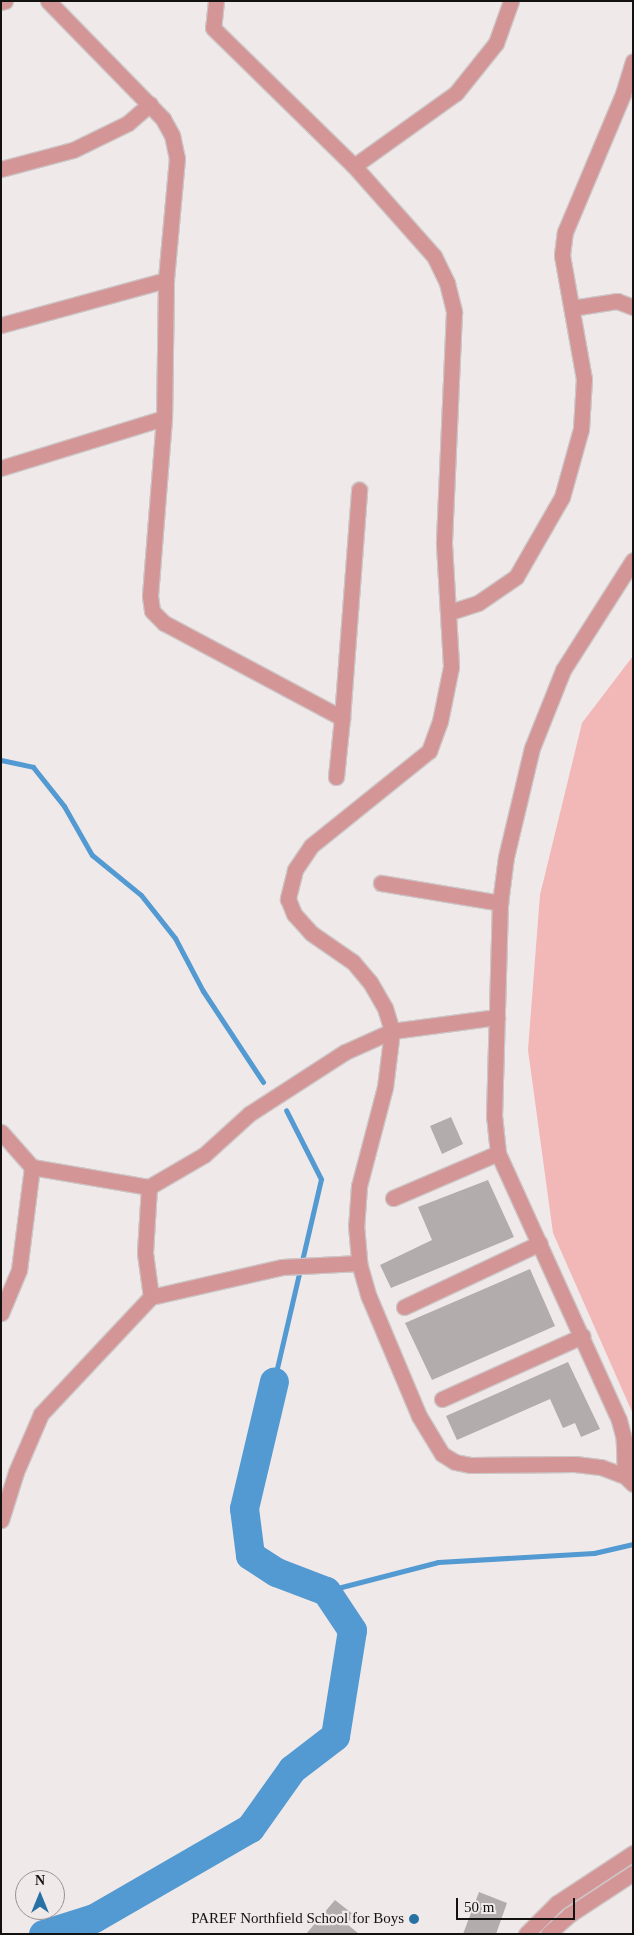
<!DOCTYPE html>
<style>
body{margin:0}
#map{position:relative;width:634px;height:1935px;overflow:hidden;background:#f0e9e9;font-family:"Times New Roman",serif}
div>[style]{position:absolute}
.green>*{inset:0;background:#f2b7b7}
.stream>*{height:5px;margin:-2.5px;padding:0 2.5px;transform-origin:2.5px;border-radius:2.5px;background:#529ad1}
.river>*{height:29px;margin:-14.5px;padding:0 14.5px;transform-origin:14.5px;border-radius:14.5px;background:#529ad1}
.building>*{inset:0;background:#b2acac}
.roads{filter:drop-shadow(1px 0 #cdc6c6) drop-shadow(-1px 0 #cdc6c6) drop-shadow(0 1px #cdc6c6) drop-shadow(0 -1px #cdc6c6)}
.street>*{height:15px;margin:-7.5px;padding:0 7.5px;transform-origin:7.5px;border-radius:7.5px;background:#d49596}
.dots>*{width:14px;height:14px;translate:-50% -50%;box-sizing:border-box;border:2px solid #f0e9e9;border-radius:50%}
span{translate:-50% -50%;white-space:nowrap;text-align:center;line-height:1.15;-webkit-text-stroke:4.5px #f0e9e9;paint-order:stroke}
.poi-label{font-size:15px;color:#141111}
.right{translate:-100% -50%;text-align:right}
.frame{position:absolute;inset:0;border:2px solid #141111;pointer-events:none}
.north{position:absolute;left:15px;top:1870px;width:50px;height:50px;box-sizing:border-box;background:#f0e9e9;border:1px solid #989393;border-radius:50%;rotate:0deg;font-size:14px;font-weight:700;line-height:20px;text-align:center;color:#141111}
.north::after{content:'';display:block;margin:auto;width:18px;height:22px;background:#2871a4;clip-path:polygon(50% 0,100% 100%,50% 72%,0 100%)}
.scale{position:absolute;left:456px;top:1898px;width:119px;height:22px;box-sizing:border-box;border:2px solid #141111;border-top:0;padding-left:6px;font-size:15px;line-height:18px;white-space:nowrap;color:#141111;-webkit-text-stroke:4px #f0e9e9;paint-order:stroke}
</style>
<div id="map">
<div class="green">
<div style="clip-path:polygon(633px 656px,633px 1414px,553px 1233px,528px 1050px,540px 895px,582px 723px)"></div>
</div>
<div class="stream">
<div style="left:1px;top:760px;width:33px;rotate:12deg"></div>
<div style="left:33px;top:767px;width:50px;rotate:51.5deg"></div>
<div style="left:64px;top:806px;width:56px;rotate:60.3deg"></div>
<div style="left:92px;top:855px;width:63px;rotate:39.2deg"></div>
<div style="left:141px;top:895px;width:55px;rotate:51.7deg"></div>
<div style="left:175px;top:938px;width:60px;rotate:62.2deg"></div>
<div style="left:203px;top:991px;width:109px;rotate:56.6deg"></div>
<div style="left:274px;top:1381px;width:207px;rotate:-76.9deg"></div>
<div style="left:321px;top:1179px;width:77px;rotate:-116.9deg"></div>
<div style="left:326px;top:1591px;width:116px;rotate:-14.5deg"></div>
<div style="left:438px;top:1562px;width:156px;rotate:-3.3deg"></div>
<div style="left:594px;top:1553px;width:40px;rotate:-13deg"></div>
</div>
<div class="river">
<div style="left:43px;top:1934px;width:53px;rotate:-17.4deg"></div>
<div style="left:94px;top:1918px;width:180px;rotate:-30deg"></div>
<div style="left:250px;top:1828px;width:72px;rotate:-54.6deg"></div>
<div style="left:292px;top:1769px;width:54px;rotate:-37.5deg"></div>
<div style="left:335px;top:1736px;width:107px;rotate:-80.9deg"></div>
<div style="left:352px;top:1630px;width:47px;rotate:-123.7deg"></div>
<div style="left:326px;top:1591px;width:53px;rotate:-159.2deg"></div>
<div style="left:276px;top:1572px;width:31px;rotate:-147deg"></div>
<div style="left:250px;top:1555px;width:47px;rotate:-97.3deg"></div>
<div style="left:244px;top:1508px;width:130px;rotate:-76.7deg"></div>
</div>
<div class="building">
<div style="clip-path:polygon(451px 1117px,463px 1144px,442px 1154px,430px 1126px)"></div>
<div style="clip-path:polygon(488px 1180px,514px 1237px,391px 1288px,380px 1265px,432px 1240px,418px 1207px)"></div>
<div style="clip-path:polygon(530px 1269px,555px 1326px,432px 1380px,405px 1323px)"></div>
<div style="clip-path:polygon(568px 1362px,600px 1429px,581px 1437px,575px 1423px,563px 1428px,550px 1399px,457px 1440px,446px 1416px)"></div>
<div style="clip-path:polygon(479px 1892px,507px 1903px,496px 1934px,463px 1934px)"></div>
<div style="clip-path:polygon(335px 1900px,354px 1915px,347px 1924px,359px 1934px,306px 1934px)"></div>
</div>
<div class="roads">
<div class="street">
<div style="left:48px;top:1px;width:165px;rotate:45.7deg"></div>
<div style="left:163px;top:119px;width:18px;rotate:61deg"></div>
<div style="left:172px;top:135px;width:24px;rotate:78deg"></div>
<div style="left:177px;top:158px;width:122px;rotate:95.2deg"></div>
<div style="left:166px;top:280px;width:138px;rotate:90.8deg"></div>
<div style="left:164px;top:418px;width:179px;rotate:94.5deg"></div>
<div style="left:150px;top:596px;width:15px;rotate:82deg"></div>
<div style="left:152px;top:611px;width:17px;rotate:45deg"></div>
<div style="left:164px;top:623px;width:202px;rotate:28.1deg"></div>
<div style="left:342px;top:718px;width:229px;rotate:-85.7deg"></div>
<div style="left:216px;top:1px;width:27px;rotate:96deg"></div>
<div style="left:213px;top:28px;width:197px;rotate:44.4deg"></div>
<div style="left:354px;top:166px;width:120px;rotate:48.4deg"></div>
<div style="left:434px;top:256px;width:30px;rotate:64deg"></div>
<div style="left:447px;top:283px;width:30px;rotate:76deg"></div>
<div style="left:454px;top:312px;width:232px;rotate:92.5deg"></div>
<div style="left:444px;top:544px;width:123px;rotate:86.7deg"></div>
<div style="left:451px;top:667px;width:55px;rotate:101.5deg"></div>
<div style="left:440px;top:721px;width:32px;rotate:110deg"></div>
<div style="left:429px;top:751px;width:151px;rotate:141.2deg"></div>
<div style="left:311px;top:846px;width:29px;rotate:124deg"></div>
<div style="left:295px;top:870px;width:30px;rotate:104deg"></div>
<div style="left:288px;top:899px;width:16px;rotate:68deg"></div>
<div style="left:294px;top:914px;width:25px;rotate:48deg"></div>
<div style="left:311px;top:933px;width:51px;rotate:34.6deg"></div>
<div style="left:353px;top:962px;width:26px;rotate:50deg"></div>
<div style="left:370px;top:982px;width:30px;rotate:60deg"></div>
<div style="left:385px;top:1008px;width:24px;rotate:73deg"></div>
<div style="left:392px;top:1031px;width:56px;rotate:97.1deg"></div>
<div style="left:385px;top:1087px;width:102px;rotate:104.7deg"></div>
<div style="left:359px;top:1186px;width:39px;rotate:94deg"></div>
<div style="left:356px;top:1225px;width:38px;rotate:85deg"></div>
<div style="left:359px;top:1263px;width:35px;rotate:74deg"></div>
<div style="left:369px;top:1297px;width:129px;rotate:67.2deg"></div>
<div style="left:419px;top:1416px;width:44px;rotate:58.8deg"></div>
<div style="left:442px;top:1454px;width:15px;rotate:32deg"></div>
<div style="left:455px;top:1462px;width:16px;rotate:11deg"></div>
<div style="left:471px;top:1465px;width:104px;rotate:-0.6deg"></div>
<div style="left:575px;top:1464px;width:26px;rotate:7deg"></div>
<div style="left:601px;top:1467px;width:26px;rotate:21deg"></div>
<div style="left:625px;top:1476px;width:11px;rotate:45deg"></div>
<div style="left:1px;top:2px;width:4px;rotate:-14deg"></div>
<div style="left:354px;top:166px;width:125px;rotate:-35.6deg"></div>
<div style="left:456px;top:93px;width:64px;rotate:-51.3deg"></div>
<div style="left:496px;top:43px;width:45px;rotate:-70.3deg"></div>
<div style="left:1px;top:169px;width:74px;rotate:-14.8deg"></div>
<div style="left:73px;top:150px;width:61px;rotate:-26.1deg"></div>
<div style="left:128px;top:123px;width:29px;rotate:-41deg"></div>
<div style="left:572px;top:308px;width:46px;rotate:-8.8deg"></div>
<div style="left:617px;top:301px;width:17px;rotate:21deg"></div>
<div style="left:1px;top:325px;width:171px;rotate:-15.3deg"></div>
<div style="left:1px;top:468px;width:170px;rotate:-17.1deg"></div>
<div style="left:450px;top:612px;width:29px;rotate:-18deg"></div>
<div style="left:478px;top:603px;width:46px;rotate:-34.4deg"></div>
<div style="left:516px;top:577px;width:92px;rotate:-60.1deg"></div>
<div style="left:562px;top:497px;width:71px;rotate:-74.4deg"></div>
<div style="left:581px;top:429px;width:50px;rotate:-86.6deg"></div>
<div style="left:584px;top:379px;width:126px;rotate:-100.1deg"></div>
<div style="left:562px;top:255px;width:23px;rotate:-83deg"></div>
<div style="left:565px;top:232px;width:150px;rotate:-67.2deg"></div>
<div style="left:623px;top:94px;width:34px;rotate:-73deg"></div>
<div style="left:336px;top:777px;width:59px;rotate:-84.2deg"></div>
<div style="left:381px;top:883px;width:121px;rotate:9.5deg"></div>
<div style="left:1px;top:1132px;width:47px;rotate:48.5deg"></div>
<div style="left:32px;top:1167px;width:119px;rotate:9.7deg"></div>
<div style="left:149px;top:1187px;width:64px;rotate:-30.2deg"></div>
<div style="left:204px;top:1155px;width:61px;rotate:-42.3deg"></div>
<div style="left:249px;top:1114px;width:114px;rotate:-32.9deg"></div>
<div style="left:345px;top:1052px;width:51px;rotate:-24.1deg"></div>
<div style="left:392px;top:1031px;width:106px;rotate:-7.6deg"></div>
<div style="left:149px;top:1187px;width:66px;rotate:93.5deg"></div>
<div style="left:145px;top:1253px;width:44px;rotate:82.2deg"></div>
<div style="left:393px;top:1198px;width:114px;rotate:-23.2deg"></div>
<div style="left:404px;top:1307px;width:150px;rotate:-25.2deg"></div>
<div style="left:1px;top:1313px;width:47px;rotate:-67.3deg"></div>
<div style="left:19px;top:1270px;width:104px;rotate:-82.8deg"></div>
<div style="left:442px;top:1399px;width:154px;rotate:-24.2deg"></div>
<div style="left:625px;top:1476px;width:37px;rotate:-92deg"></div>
<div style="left:624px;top:1439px;width:20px;rotate:-105deg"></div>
<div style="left:619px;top:1420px;width:293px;rotate:-114.4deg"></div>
<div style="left:498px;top:1153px;width:36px;rotate:-96deg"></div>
<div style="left:494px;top:1117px;width:214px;rotate:-88.4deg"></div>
<div style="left:500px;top:903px;width:46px;rotate:-82.6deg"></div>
<div style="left:506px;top:857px;width:112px;rotate:-76.6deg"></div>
<div style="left:532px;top:748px;width:84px;rotate:-68.3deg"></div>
<div style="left:563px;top:670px;width:130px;rotate:-57.5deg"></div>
<div style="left:1px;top:1520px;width:50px;rotate:-72.6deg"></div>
<div style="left:16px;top:1472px;width:63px;rotate:-66.7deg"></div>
<div style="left:41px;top:1414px;width:161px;rotate:-46.8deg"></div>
<div style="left:151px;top:1297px;width:134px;rotate:-12.9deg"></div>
<div style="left:282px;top:1267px;width:77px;rotate:-3deg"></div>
<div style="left:526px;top:1934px;width:44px;rotate:-45deg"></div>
<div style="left:557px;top:1903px;width:91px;rotate:-33.3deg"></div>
<div style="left:548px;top:1934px;width:28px;rotate:-42deg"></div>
<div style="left:569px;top:1915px;width:77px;rotate:-33.3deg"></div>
</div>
</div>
<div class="dots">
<div style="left:414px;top:1919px;background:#2871a4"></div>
</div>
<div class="poi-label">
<span class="right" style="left:404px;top:1919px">PAREF Northfield School for Boys</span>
</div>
<div class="frame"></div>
<div class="north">N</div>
<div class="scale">50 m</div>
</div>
